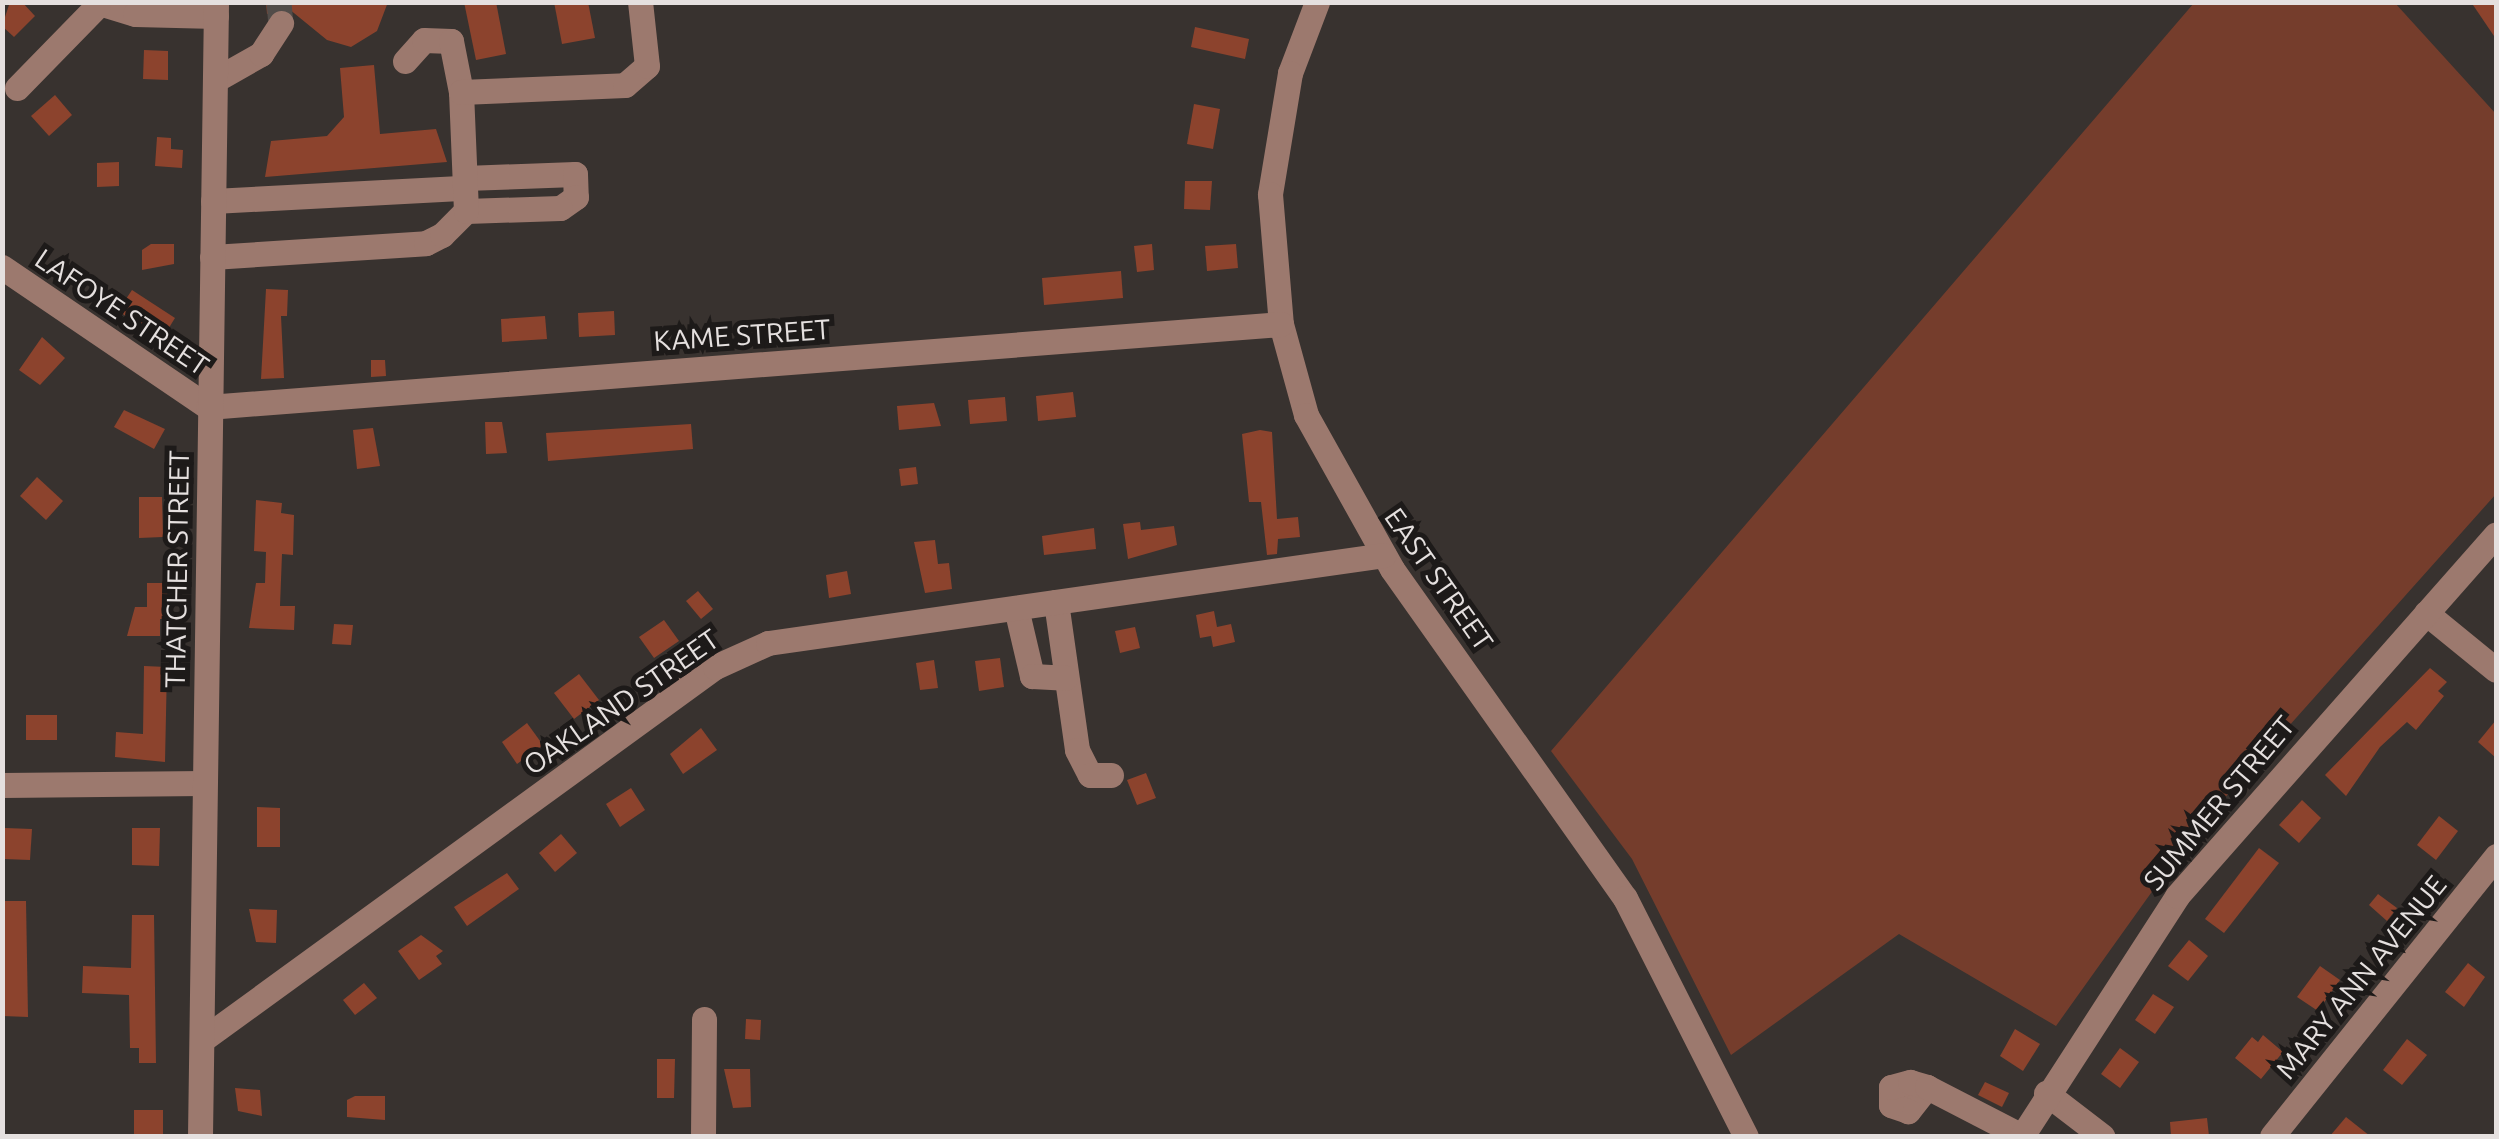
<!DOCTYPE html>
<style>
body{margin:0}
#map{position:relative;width:2499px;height:1139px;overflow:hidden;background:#38322f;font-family:Ubuntu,sans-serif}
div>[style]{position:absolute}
.green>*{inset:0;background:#753d2c}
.building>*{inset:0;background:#8c432d}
.minor-tunnel>*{height:25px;margin-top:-12.5px;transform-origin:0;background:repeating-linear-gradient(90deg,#524c49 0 25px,transparent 0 37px)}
.minor>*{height:25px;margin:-12.5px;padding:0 12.5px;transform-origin:12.5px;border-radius:12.5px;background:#9c796e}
span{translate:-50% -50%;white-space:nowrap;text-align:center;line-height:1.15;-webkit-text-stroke:10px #1d1a19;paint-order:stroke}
.street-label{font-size:28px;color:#e5e0df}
.frame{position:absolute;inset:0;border:5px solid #e5e0df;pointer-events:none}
</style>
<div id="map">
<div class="green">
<div style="clip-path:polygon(2194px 3px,2395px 3px,2496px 114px,2496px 494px,2196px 830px,2056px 1026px,1899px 934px,1731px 1055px,1632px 859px,1551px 751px)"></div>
</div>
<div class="building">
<div style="clip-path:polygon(10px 2px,22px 2px,35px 16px,14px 37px,2px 26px)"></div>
<div style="clip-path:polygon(266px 2px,388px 2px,377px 31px,351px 47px,327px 40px,289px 9px,267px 14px)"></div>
<div style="clip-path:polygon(464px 2px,496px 2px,506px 54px,476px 60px)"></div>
<div style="clip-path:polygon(554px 2px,588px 2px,595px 38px,562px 44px)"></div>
<div style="clip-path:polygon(2471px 2px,2496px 2px,2496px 39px)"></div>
<div style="clip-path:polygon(1195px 27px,1249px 39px,1245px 59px,1191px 47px)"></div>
<div style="clip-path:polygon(144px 50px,168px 51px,168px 80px,143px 79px)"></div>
<div style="clip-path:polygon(374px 65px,380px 134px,436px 129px,447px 162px,265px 177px,271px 141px,327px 136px,344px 117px,340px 68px)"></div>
<div style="clip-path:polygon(55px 95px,72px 115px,49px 136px,31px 116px)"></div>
<div style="clip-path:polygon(1194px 104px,1220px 109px,1213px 149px,1187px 144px)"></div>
<div style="clip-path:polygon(157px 137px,171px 138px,171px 149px,183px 150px,182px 168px,155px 166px)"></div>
<div style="clip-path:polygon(119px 162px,119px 186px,97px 187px,97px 163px)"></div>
<div style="clip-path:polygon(1185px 181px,1212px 181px,1210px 210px,1184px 209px)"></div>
<div style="clip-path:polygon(151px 244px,174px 244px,174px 264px,142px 270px,142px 250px)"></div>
<div style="clip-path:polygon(1152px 244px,1154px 270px,1137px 272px,1134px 246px)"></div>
<div style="clip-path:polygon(1236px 244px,1238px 268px,1207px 271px,1205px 246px)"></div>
<div style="clip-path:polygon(1121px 271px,1123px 298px,1044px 305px,1042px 278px)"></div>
<div style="clip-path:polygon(266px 289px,288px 290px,287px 316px,281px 316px,284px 378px,261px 379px)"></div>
<div style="clip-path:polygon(132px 290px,175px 318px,162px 339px,118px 311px)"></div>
<div style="clip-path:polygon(614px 311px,615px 335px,579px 337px,578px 313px)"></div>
<div style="clip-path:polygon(545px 316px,547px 339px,502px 342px,501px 319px)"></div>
<div style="clip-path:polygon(42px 337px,65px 358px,40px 385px,19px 370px)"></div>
<div style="clip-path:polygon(371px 360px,385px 360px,386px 376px,371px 377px)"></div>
<div style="clip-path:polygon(1073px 392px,1076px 417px,1038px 421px,1036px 396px)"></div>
<div style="clip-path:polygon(1005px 397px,1007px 421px,970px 424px,968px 400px)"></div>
<div style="clip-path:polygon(934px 403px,941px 426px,899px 430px,897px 406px)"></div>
<div style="clip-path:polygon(124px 410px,165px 429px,154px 449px,114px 427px)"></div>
<div style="clip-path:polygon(485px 422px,502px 422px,507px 453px,486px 454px)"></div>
<div style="clip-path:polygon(691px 424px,693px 449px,548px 461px,546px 433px)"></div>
<div style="clip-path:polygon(373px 428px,380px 466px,357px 469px,353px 430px)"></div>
<div style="clip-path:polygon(1260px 430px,1272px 432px,1277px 519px,1298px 517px,1300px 537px,1278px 539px,1277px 554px,1267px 555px,1261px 502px,1249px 502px,1242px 434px)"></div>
<div style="clip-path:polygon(916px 467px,918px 484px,901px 486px,899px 469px)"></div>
<div style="clip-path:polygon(37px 477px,63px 501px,46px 520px,20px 496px)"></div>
<div style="clip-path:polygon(139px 497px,162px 497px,163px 537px,139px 538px)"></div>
<div style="clip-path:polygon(256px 500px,282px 503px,281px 513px,294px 515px,293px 555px,282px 554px,280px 606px,295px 606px,294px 630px,249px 628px,256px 583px,265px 583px,266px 552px,254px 551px)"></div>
<div style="clip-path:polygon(1140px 522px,1141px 530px,1174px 526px,1177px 545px,1128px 559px,1123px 524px)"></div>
<div style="clip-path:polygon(1094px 528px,1096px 549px,1044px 555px,1042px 536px)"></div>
<div style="clip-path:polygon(935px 540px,938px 564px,949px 563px,952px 589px,925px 593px,914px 542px)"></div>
<div style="clip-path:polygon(847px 571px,851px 594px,829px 598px,826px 575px)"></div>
<div style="clip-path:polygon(147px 583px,167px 583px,168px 619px,160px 619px,160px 636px,127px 636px,135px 607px,147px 607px)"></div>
<div style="clip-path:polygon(698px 591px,713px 609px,701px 619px,686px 601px)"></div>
<div style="clip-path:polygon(1214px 611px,1217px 627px,1231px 624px,1235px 642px,1213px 647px,1211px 636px,1200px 638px,1196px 615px)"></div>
<div style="clip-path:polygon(664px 620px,679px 641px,654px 658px,639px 637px)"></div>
<div style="clip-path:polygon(334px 624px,353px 625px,351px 645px,332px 644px)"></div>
<div style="clip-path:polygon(1135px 627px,1140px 648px,1120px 653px,1115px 631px)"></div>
<div style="clip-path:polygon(1000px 658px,1004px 687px,979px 691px,975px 661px)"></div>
<div style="clip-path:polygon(934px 660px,938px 688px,920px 690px,916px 663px)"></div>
<div style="clip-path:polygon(144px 666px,167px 667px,165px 762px,115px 757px,116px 732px,143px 734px)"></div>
<div style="clip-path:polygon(2430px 668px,2447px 682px,2438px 691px,2444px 696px,2416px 730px,2407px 722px,2380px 747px,2346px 796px,2325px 775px)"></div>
<div style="clip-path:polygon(579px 674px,599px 700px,574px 719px,554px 693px)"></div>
<div style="clip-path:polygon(26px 715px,57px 715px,57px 740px,26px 740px)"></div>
<div style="clip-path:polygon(2496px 720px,2496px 758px,2478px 742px)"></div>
<div style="clip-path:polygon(527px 723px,543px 745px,517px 764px,502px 742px)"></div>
<div style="clip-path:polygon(701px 728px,717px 750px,683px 774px,670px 754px)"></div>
<div style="clip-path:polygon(1146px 773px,1156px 798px,1137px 805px,1127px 780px)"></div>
<div style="clip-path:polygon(631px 788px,645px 810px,620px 827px,606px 804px)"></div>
<div style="clip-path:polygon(2302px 800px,2321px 818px,2299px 843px,2279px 825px)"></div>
<div style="clip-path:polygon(257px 807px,280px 808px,280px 847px,257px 847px)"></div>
<div style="clip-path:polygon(2439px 816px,2458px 831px,2436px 860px,2417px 845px)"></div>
<div style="clip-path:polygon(5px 828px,32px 829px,30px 860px,4px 859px)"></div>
<div style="clip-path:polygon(132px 828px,160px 828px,159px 866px,132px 865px)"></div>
<div style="clip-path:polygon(561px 834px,577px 853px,555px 872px,539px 853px)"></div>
<div style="clip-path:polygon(2259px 848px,2279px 863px,2224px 933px,2205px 919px)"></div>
<div style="clip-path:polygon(507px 873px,519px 889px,467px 926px,454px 907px)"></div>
<div style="clip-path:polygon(2378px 894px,2397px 908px,2387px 921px,2369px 905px)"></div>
<div style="clip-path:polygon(2px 901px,26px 901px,28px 1017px,3px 1016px)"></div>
<div style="clip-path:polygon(249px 909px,277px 910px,276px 943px,256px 942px)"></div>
<div style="clip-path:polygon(132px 915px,154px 915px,156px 1063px,139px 1063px,139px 1048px,130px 1048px,129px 995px,82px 993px,83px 966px,131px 968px)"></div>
<div style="clip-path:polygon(421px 935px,443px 951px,436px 956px,442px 964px,419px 980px,398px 951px)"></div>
<div style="clip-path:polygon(2189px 940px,2208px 956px,2188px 981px,2168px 966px)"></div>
<div style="clip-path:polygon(2468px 963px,2485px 977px,2464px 1007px,2445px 992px)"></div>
<div style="clip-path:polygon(2320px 966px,2340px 980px,2318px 1011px,2297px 997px)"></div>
<div style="clip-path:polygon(364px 983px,377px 998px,355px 1015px,343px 1000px)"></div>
<div style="clip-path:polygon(2153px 994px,2174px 1007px,2155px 1034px,2135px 1020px)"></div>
<div style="clip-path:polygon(746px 1019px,761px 1020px,760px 1040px,745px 1039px)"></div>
<div style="clip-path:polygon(2015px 1029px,2040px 1044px,2023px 1071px,2000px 1056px)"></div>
<div style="clip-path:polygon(2263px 1035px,2283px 1052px,2261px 1079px,2235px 1058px,2252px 1037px,2258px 1042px)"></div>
<div style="clip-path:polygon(2407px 1039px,2427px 1055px,2402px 1085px,2383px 1070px)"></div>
<div style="clip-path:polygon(2120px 1048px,2139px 1062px,2120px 1088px,2101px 1074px)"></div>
<div style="clip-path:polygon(657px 1059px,675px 1059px,674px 1098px,657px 1098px)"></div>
<div style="clip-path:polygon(724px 1069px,750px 1069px,751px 1107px,733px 1108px)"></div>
<div style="clip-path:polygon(1985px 1082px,2009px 1093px,2002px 1107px,1978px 1095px)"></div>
<div style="clip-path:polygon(235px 1088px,260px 1090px,262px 1116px,238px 1111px)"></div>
<div style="clip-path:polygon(355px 1096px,385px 1096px,385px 1120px,347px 1117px,347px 1100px)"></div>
<div style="clip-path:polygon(134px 1110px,163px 1110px,163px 1135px,134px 1134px)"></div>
<div style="clip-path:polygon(2346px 1117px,2370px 1136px,2330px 1136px)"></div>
<div style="clip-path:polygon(2207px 1118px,2209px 1136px,2171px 1136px,2170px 1122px)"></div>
</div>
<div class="minor-tunnel">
<div style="left:279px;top:2px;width:21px;rotate:85deg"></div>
</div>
<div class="minor">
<div style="left:96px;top:2px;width:41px;rotate:17.1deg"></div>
<div style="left:135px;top:14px;width:81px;rotate:1.4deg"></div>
<div style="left:1317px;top:2px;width:76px;rotate:110.8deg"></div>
<div style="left:1290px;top:73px;width:123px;rotate:99.4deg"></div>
<div style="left:1270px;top:194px;width:130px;rotate:85.2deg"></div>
<div style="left:1281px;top:324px;width:94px;rotate:74.6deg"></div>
<div style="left:1306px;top:415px;width:176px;rotate:60.8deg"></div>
<div style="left:1392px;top:569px;width:403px;rotate:54.7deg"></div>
<div style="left:1625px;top:898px;width:267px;rotate:63.1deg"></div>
<div style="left:405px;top:61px;width:28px;rotate:-48deg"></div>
<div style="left:424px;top:40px;width:27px;rotate:2deg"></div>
<div style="left:451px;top:41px;width:52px;rotate:78.9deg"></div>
<div style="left:215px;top:80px;width:53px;rotate:-29.5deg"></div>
<div style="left:261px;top:54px;width:37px;rotate:-57deg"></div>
<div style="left:17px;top:88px;width:116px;rotate:-45.7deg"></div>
<div style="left:465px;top:178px;width:110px;rotate:-2.1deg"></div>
<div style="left:575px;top:174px;width:23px;rotate:88deg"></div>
<div style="left:576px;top:197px;width:19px;rotate:145deg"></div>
<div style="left:560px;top:208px;width:94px;rotate:178.2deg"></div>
<div style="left:213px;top:201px;width:252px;rotate:-3deg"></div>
<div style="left:212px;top:257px;width:214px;rotate:-3.7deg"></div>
<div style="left:426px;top:243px;width:18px;rotate:-27deg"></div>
<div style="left:442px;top:235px;width:34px;rotate:-45deg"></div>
<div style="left:466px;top:211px;width:119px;rotate:-92.4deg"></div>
<div style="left:461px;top:92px;width:164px;rotate:-2.4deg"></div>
<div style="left:625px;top:85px;width:29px;rotate:-41deg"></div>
<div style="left:647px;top:66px;width:64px;rotate:-96.2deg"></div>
<div style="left:2px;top:267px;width:249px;rotate:34.2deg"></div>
<div style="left:208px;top:407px;width:1076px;rotate:-4.42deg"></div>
<div style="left:1056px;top:602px;width:149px;rotate:81.9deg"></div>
<div style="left:1077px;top:750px;width:28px;rotate:63deg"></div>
<div style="left:1090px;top:775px;width:21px"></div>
<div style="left:1016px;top:608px;width:70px;rotate:76.8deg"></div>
<div style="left:1032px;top:676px;width:33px;rotate:3deg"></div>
<div style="left:2426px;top:613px;width:90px;rotate:39.2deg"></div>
<div style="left:2px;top:785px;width:202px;rotate:-0.6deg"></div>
<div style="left:202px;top:1040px;width:634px;rotate:-36.02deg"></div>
<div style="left:715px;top:667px;width:58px;rotate:-24.4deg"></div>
<div style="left:768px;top:643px;width:622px;rotate:-8.13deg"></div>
<div style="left:1927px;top:1087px;width:31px;rotate:128deg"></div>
<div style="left:1908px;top:1111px;width:18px;rotate:-161deg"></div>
<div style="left:1891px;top:1105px;width:18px;rotate:-90deg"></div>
<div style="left:1891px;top:1087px;width:20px;rotate:-15deg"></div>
<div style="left:1910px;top:1082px;width:18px;rotate:16deg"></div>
<div style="left:1927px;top:1087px;width:107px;rotate:27.3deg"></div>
<div style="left:2046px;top:1093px;width:71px;rotate:37.5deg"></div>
<div style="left:200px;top:1136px;width:1134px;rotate:-89.19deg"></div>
<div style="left:703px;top:1136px;width:117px;rotate:-89.5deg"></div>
<div style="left:2022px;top:1136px;width:286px;rotate:-57.1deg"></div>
<div style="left:2177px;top:896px;width:482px;rotate:-48.6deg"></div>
<div style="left:2272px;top:1136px;width:359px;rotate:-51.3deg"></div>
</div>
<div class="street-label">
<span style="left:122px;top:312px;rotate:34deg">LAFOYE STREET</span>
<span style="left:742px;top:335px;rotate:-4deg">KAME STREET</span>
<span style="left:177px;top:569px;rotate:-89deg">THATCHER STREET</span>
<span style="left:1439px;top:579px;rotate:55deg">EAST STREET</span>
<span style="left:621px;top:702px;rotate:-35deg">OAKLAND STREET</span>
<span style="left:2219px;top:803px;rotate:-50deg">SUMMER STREET</span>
<span style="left:2361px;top:977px;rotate:-51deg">MARY ANN AVENUE</span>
</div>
<div class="frame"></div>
</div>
